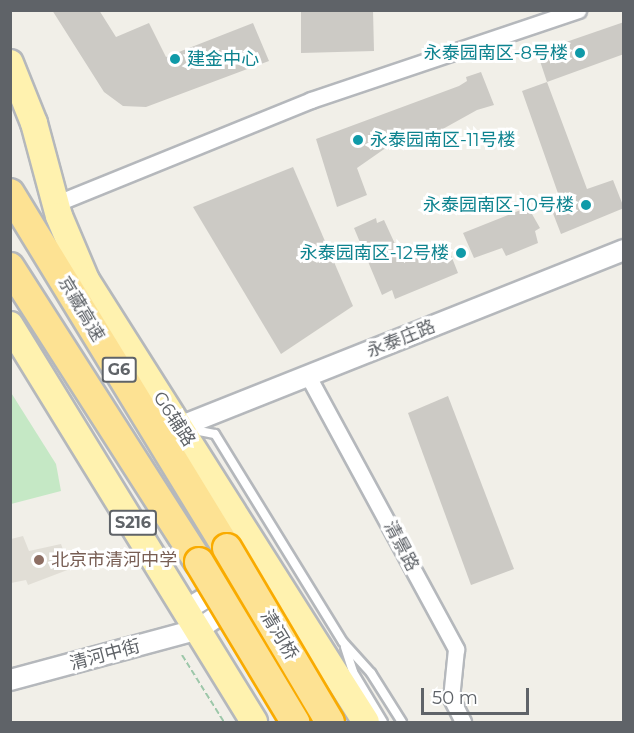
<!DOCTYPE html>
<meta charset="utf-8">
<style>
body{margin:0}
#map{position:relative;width:634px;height:733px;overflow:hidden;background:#f1efe8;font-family:Montserrat,"Noto Sans SC",sans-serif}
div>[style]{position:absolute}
.education>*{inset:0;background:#e1ded6}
.green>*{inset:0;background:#c5e8c5}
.building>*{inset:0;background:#cccac5}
.path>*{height:2px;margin-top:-1px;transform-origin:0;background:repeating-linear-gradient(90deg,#9cc7a9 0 6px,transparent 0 9px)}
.roads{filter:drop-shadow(2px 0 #b5b8bc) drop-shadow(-2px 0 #b5b8bc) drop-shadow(0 2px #b5b8bc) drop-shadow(0 -2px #b5b8bc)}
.service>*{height:8px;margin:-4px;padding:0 4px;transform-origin:4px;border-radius:4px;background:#fff}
.minor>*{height:15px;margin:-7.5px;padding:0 7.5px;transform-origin:7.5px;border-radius:7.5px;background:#fff}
.tertiary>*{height:20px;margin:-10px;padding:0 10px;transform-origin:10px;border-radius:10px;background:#fff}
.primary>*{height:26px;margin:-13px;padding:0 13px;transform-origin:13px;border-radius:13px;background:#fff2af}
.motorway>*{height:28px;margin:-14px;padding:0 14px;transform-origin:14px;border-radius:14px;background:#fde293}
.bridges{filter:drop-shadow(2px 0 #f9ab00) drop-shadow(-2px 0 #f9ab00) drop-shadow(0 2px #f9ab00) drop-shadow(0 -2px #f9ab00)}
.motorway-bridge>*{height:28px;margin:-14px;padding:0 14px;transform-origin:14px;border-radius:14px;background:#fde293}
.dots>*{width:16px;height:16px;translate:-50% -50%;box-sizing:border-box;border:3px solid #fff;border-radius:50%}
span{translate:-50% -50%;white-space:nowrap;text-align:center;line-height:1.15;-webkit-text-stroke:6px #fff;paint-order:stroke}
.shield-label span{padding:2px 4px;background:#fff;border:2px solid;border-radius:4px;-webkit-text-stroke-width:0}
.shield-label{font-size:16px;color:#5f6368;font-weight:700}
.culture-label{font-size:18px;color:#0d838f}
.right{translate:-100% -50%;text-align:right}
.left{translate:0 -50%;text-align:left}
.street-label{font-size:18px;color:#5f6368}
.education-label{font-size:18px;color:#785e54}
.frame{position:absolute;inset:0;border:12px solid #5f6368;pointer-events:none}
.scale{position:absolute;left:421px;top:688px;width:108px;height:27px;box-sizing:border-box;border:3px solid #5f6368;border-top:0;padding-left:8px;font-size:18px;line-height:21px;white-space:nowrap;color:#5f6368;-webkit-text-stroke:4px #fff;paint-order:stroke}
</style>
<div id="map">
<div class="education">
<div style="clip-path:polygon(23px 536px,29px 551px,61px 544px,70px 569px,28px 585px,26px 580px,11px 583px,11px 539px)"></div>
</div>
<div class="green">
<div style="clip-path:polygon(10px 391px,56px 464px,61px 491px,11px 504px)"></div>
</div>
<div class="building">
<div style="clip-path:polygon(52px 10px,99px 10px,116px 37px,149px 23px,166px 57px,253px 23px,269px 61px,146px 107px,123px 106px,104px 92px)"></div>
<div style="clip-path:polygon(301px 10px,373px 10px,374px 51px,301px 53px)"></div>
<div style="clip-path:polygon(624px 22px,624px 54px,547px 82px,537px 52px)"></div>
<div style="clip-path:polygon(481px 72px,494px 105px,477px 110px,423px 140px,419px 132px,400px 138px,357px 168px,367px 195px,337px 207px,316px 139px,459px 86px,467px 81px,466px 77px)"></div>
<div style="clip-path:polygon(547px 82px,587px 189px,613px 180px,624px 208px,561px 234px,549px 203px,560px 199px,522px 91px)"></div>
<div style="clip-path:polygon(293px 167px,353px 306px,281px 354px,193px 207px)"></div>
<div style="clip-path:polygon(528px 207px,540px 228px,535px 231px,538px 243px,506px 256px,502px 248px,474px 258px,463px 233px)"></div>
<div style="clip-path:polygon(376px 218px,377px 223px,384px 220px,401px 257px,445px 240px,458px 273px,395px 299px,392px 290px,382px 295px,354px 228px)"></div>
<div style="clip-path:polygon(448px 396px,514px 569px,471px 585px,408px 413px)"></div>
</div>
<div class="path">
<div style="left:182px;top:655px;width:79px;rotate:57.9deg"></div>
</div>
<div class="roads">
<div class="service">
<div style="left:189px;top:429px;width:26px;rotate:11deg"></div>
<div style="left:215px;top:434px;width:244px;rotate:58.4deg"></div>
<div style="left:343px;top:642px;width:42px;rotate:47.9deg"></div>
<div style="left:371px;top:673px;width:58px;rotate:57.7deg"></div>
<div style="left:345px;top:647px;width:26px;rotate:72deg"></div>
<div style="left:353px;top:672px;width:58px;rotate:59deg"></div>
</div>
<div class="minor">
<div style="left:55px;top:204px;width:276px;rotate:-22.1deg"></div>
<div style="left:311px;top:100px;width:282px;rotate:-18.6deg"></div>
<div style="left:308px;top:376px;width:311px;rotate:61.5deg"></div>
<div style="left:456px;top:649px;width:49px;rotate:95.8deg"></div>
<div style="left:451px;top:698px;width:27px;rotate:63deg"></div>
</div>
<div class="tertiary">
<div style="left:179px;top:427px;width:479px;rotate:-21.7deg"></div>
<div style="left:187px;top:609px;width:78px;rotate:-30.8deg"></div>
<div style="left:10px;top:680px;width:196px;rotate:-15.1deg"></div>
<div style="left:199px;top:629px;width:78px;rotate:-35.1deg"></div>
</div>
<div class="primary">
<div style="left:10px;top:63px;width:65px;rotate:68.2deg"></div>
<div style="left:34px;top:123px;width:96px;rotate:75deg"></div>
<div style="left:59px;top:216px;width:69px;rotate:67.1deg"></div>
<div style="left:86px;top:280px;width:523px;rotate:57.65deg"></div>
<div style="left:10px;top:325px;width:466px;rotate:58.4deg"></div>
</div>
<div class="motorway">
<div style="left:10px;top:193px;width:416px;rotate:58.6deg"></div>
<div style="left:10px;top:267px;width:350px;rotate:57.4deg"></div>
</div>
</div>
<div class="bridges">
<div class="motorway-bridge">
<div style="left:227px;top:548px;width:202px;rotate:59.4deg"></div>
<div style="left:199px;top:562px;width:187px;rotate:59deg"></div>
</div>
</div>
<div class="dots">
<div style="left:580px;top:53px;background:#0f9aa8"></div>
<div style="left:175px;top:59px;background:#0f9aa8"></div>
<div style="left:358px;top:140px;background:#0f9aa8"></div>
<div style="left:586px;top:205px;background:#0f9aa8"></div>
<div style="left:461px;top:253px;background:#0f9aa8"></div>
<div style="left:39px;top:560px;background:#8d6e63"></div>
</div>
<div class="shield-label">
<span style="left:119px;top:370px">G6</span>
<span style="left:133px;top:523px">S216</span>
</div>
<div class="culture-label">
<span class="right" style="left:568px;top:53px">永泰园南区-8号楼</span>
<span class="left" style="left:187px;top:59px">建金中心</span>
<span class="left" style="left:370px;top:140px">永泰园南区-11号楼</span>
<span class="right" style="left:574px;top:205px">永泰园南区-10号楼</span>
<span class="right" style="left:449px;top:253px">永泰园南区-12号楼</span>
</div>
<div class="street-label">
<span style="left:81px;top:309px;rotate:59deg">京藏高速</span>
<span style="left:401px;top:339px;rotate:-22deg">永泰庄路</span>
<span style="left:174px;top:419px;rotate:57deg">G6辅路</span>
<span style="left:401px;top:546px;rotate:62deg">清景路</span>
<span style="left:279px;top:635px;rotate:59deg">清河桥</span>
<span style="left:105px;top:655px;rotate:-15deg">清河中街</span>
</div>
<div class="education-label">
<span class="left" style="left:51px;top:560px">北京市清河中学</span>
</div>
<div class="frame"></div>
<div class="scale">50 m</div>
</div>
